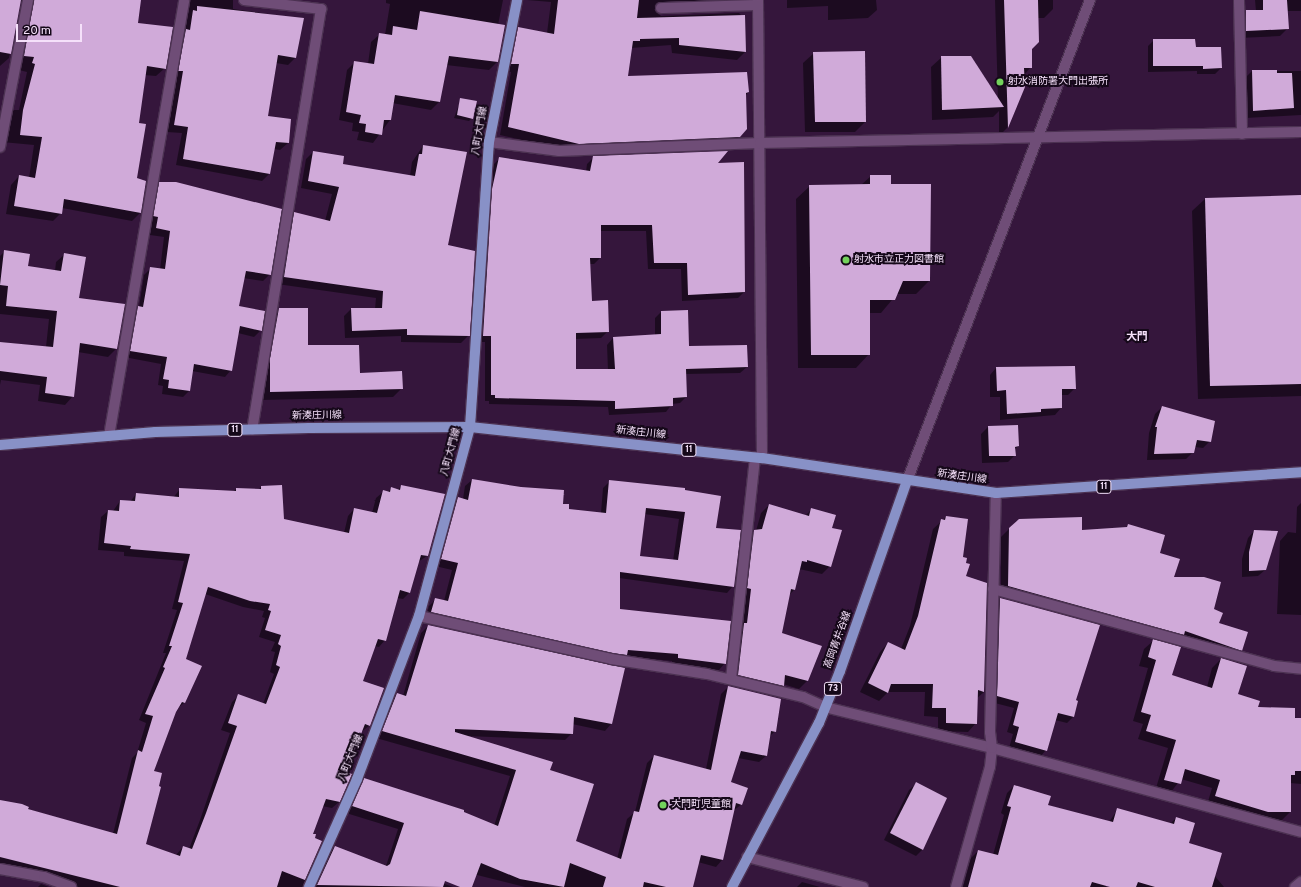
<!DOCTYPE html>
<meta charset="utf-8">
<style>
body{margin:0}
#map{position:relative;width:1301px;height:887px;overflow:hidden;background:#35163c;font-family:Overpass,"Noto Sans JP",sans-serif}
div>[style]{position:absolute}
.shadow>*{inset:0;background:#0007}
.building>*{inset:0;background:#d0aad9}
.roads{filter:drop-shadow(1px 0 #4c3252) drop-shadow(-1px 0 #4c3252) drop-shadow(0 1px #4c3252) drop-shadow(0 -1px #4c3252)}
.minor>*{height:10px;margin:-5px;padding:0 5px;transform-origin:5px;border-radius:5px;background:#6f4d77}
.major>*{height:10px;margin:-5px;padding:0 5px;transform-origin:5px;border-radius:5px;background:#8891c7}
.dots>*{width:11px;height:11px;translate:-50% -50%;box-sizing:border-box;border:2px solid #150819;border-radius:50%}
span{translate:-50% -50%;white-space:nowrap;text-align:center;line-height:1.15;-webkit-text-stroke:4px #150819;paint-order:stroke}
.shield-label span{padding:1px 3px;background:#150819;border:1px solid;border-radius:3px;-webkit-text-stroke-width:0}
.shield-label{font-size:9px;color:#f5e1fa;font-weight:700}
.poi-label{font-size:10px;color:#f5e1fa}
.left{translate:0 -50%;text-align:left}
.street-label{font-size:10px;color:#f5e1fa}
.neighbourhood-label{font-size:11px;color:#f5e1fa;font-weight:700}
.scale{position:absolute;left:16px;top:24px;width:66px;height:18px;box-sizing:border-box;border:2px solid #f5e1fa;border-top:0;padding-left:5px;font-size:12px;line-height:14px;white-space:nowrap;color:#f5e1fa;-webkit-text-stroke:3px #150819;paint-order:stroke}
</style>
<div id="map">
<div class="shadow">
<div style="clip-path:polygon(0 0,140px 0,137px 23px,165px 68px,156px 76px,144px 75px,138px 124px,136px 178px,145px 181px,140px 213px,132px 221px,62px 208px,61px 213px,53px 221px,6px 214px,11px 185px,19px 176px,29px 178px,34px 145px,2px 142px,6px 118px,14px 110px,19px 110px,27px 72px,15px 69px,24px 3px,20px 2px,9px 58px,0 66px)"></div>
<div style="clip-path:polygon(189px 0,233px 0,233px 9px,303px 19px,295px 58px,288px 65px,276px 63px,267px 117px,288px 143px,280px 150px,274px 149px,269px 174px,262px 181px,176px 165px,182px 133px,167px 132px,177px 78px,172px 77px,179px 37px,184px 32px)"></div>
<div style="clip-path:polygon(386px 0,503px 0,498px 25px,497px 62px,489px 70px,446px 65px,439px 102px,431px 110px,392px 103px,390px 120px,373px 143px,357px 140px,359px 132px,352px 131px,353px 123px,339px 120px,347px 70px,355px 62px,368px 64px,371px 42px,380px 34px,385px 35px,390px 4px,386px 3px)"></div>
<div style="clip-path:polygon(527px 0,734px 0,727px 7px,654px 9px,661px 16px,739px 13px,744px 18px,745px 52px,737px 60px,672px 53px,671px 45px,631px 48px,627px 77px,748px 92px,746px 95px,739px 137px,731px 145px,570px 151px,500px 135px,511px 72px,504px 71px,510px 37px,519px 29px,547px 33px,551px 2px)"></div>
<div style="clip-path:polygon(787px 0,876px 0,877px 10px,868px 18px,828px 20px,828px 6px,787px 8px)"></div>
<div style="clip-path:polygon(995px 0,1053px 0,1053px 9px,1044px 18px,1037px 18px,1031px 48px,1031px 67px,1024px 75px,1024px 87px,1007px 128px,999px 136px,999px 111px,993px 117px,932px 120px,931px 67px,942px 57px,998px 100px)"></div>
<div style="clip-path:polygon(1255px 0,1301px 0,1301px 11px,1287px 11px,1288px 28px,1280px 36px,1239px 38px,1238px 19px,1246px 11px,1256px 11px)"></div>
<div style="clip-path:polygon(1154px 40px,1195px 48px,1221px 68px,1215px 74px,1197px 74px,1197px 71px,1148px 72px,1148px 46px)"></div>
<div style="clip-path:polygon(814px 53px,865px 122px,855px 132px,805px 132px,803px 63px)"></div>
<div style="clip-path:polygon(1252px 71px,1301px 71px,1301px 115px,1246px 118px,1244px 79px)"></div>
<div style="clip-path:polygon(461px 99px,472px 118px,469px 121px,454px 118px)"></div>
<div style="clip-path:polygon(423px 146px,469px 335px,461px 343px,401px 342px,401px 336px,345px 338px,344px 316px,351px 309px,375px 309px,376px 298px,277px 284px,287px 221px,294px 213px,325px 221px,332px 194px,301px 188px,306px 159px,313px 152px,341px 165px,410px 176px,412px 162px)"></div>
<div style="clip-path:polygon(594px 157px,716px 164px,744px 292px,738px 298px,682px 301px,681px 269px,648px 269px,646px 231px,600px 231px,600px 258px,594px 264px,589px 264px,591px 302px,608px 331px,601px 338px,575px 339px,575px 370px,608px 370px,607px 345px,613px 338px,655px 335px,655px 318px,661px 312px,688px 347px,747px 367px,740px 373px,685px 374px,686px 397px,680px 403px,672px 404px,666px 412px,609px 415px,608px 407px,489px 404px,489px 401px,485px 401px,485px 342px,477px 342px,486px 196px,493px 165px,500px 158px,586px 172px,587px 164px)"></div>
<div style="clip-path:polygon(871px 176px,890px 185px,929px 281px,916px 294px,897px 294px,881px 313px,869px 313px,869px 354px,856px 368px,798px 368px,796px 199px,810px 186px,861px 185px)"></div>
<div style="clip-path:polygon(160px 183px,270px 274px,263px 281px,243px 278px,238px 307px,261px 330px,254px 337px,238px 333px,231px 370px,225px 377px,192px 371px,189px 391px,183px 397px,162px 394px,163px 386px,158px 385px,161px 364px,124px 357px,132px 314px,139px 307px,144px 275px,151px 268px,160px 270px,164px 237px,150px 235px,152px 223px,148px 222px,153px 190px)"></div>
<div style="clip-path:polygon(1301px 196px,1301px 396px,1198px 399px,1192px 211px,1205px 199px)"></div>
<div style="clip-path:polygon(4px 252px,27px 267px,55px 271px,56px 262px,65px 254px,78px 299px,116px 349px,108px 357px,78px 352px,73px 396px,65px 405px,38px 401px,40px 385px,1px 380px,0 385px,0 342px,46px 347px,49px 319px,0 314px,0 256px)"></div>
<div style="clip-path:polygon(279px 309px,307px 346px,359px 374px,402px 388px,393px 397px,262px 400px,262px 368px,270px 318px)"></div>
<div style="clip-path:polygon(996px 368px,1075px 388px,1068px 395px,1061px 395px,1061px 408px,1055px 415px,1000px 420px,1000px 397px,990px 397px,990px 375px)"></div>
<div style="clip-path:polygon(1162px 407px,1210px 441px,1203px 448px,1195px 447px,1193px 452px,1186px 459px,1147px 460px,1149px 433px,1155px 414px)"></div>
<div style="clip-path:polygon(988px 427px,1018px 446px,1014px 450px,1015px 455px,1008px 462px,982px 463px,981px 434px)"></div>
<div style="clip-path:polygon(evenodd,472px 480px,562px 505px,568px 510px,601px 513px,603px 488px,610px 481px,684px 491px,715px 529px,733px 586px,727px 593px,619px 578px,619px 610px,725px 663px,719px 670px,672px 664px,672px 661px,624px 656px,619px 661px,426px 618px,429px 606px,436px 599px,444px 601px,452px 570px,435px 566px,452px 505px,458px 498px,463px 499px,465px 486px,472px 480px,644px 514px,679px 519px,673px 561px,639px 556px,644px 514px)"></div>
<div style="clip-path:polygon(evenodd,401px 486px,427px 556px,418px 562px,409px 593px,403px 599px,397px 598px,385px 640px,379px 647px,374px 646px,361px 681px,383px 689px,369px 726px,361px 732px,345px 772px,339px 802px,332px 808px,322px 806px,312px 834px,313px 839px,321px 842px,303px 887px,63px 887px,0 864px,0 801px,113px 834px,132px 758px,137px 753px,146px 723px,139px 720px,166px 653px,163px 653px,177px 610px,172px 609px,184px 561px,124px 556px,124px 552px,98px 550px,101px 517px,108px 511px,113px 511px,120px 501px,130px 502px,136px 494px,173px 498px,180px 489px,233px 492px,236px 489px,258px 490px,261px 487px,284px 520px,344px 533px,348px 516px,354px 509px,372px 513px,376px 498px,383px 492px,387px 493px,391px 489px,398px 490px,401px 486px,205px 594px,243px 607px,264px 611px,262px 617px,265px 618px,259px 637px,275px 642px,271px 651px,275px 652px,270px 672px,274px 674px,263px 704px,239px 695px,232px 702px,221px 730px,230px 733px,200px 820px,189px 849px,183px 847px,176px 855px,145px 844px,153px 771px,176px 709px,184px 703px,185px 659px,205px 594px)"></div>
<div style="clip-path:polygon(1301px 503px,1301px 615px,1277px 614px,1280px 541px,1288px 532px,1296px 533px,1297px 507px)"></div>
<div style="clip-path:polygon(769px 505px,805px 516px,812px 509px,831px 528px,830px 566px,822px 574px,799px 569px,794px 590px,789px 595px,781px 634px,807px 681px,799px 689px,783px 684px,775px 693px,730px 683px,746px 540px,756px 531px,761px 513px)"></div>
<div style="clip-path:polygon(946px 517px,962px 558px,984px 692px,976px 699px,976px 723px,968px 732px,938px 731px,938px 717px,924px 716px,925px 692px,888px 692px,879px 701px,860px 692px,880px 652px,888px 643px,901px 649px,910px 626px,933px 529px)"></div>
<div style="clip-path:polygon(1128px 525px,1159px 554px,1173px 578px,1213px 609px,1218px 624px,1241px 650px,1233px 658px,1001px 594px,1001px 537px,1009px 529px,1081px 531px,1125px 529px)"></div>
<div style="clip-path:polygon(1254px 531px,1265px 570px,1258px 576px,1242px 577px,1242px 559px,1248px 538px)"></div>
<div style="clip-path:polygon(1000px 599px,1077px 701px,1073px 717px,1067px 723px,1055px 720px,1046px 750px,1040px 757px,1009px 748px,1013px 734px,1007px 732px,1014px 708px,991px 702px,994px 605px)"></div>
<div style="clip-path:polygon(428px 626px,611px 724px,605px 731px,572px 724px,572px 733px,565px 740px,466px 736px,549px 771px,575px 842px,617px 859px,627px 819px,635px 812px,647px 763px,654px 756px,706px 769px,721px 694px,728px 687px,775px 731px,769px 737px,766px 756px,759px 762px,738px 758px,730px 783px,742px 804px,733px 811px,722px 860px,716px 867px,698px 862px,692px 887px,525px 887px,421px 861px,417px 874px,453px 887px,313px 887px,328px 854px,335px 847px,386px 866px,398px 829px,346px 813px,358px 786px,365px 779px,494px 826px,510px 776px,376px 738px,390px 701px,397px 694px,403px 696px,421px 633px)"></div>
<div style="clip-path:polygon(1153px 641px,1171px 676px,1207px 687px,1212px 668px,1221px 659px,1237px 695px,1256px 708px,1301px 719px,1301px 784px,1290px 783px,1290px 812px,1281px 821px,1259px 821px,1207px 805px,1212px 788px,1181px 779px,1171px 792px,1156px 788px,1168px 748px,1138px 739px,1143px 724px,1133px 721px,1148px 668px,1139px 666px,1144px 649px)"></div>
<div style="clip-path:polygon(916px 784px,923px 849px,916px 856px,884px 840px,909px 790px)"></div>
<div style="clip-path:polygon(1014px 786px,1047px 805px,1109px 822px,1118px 809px,1170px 824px,1176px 818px,1187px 843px,1224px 887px,1122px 887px,1107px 883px,1106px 887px,963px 887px,971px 858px,978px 851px,993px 855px,1004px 815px,1001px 813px,1007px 793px)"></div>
<div style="clip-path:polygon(802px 882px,820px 887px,797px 887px)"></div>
<div style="clip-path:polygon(41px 884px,49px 887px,38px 887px)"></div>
</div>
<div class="building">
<div style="clip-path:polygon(0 0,21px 0,11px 54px,0 52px)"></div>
<div style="clip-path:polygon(34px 0,141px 0,138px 23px,173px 27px,166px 69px,147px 66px,139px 123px,146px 124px,137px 178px,146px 181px,141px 213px,64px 199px,62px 214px,14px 206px,19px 175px,35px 178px,42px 137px,20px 135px,23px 110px,35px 64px,32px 63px,34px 57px,24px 56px)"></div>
<div style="clip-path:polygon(558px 0,639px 0,637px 18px,745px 15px,746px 52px,679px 45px,679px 38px,640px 39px,640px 41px,633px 41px,628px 76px,747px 72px,749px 92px,746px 93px,747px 129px,740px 137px,579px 144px,508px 127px,519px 64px,511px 64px,518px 27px,554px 34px)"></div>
<div style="clip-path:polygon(1004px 0,1038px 0,1039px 42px,1032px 49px,1032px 68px,1024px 68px,1025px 87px,1008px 128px)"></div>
<div style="clip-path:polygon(1263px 0,1287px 0,1289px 29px,1246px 31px,1246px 10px,1263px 10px)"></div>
<div style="clip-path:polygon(197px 6px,304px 18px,296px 58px,278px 55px,268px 116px,291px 119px,289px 143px,276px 142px,270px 174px,183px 159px,188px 127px,174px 125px,183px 71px,178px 71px,186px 29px,190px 30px,193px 10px,197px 11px)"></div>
<div style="clip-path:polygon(420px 11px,505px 25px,498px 62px,449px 56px,440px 102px,395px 95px,391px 120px,384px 120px,382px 135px,365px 132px,366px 124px,359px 123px,361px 115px,346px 112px,354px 61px,374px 64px,379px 33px,392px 35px,393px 26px,417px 30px)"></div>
<div style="clip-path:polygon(1153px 39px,1195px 39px,1196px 47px,1221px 47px,1222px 68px,1203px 69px,1203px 66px,1153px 66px)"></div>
<div style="clip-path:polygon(865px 51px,866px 122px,815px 122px,813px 52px)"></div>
<div style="clip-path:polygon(941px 56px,971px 56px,1004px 107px,942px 110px)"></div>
<div style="clip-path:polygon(1252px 70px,1277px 70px,1277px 73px,1292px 73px,1294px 108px,1253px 111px)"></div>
<div style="clip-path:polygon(460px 98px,477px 101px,473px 119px,457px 115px)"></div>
<div style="clip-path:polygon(423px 145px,467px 152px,448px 245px,475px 251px,470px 336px,407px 335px,407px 329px,352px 331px,351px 308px,382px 308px,383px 291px,284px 277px,294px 212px,330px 221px,339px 187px,308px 181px,313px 151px,344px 156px,343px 164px,415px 176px,419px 154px,422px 154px)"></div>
<div style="clip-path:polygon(728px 151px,718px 163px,744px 162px,745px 292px,688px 295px,687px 263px,654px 263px,652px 225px,601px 225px,601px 258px,590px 258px,592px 301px,608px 300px,609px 332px,576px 333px,576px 369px,615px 369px,613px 337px,661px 334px,661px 311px,688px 310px,689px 346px,747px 345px,748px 367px,686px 369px,687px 397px,673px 398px,673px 406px,615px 409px,615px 401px,495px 398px,495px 395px,491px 395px,491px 336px,483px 336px,492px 189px,499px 157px,590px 171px,593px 156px)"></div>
<div style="clip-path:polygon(870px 175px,891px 175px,891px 184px,931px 184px,930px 281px,903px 281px,895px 300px,870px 300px,870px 355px,811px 355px,809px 185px,870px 184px)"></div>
<div style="clip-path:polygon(159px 182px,176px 182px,282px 209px,271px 275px,246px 271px,239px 306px,265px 311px,262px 331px,240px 326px,232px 371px,194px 364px,190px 391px,168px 388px,169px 380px,163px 379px,167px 357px,130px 351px,138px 306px,143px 307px,150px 267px,165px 269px,170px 231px,156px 228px,158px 217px,153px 216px)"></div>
<div style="clip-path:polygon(1301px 195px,1301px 384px,1210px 386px,1205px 198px)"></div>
<div style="clip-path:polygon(4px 250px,30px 254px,28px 266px,61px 271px,64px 253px,86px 257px,79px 298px,125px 304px,117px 349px,80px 343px,74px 397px,45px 393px,47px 377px,0 371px,0 342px,53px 347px,57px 311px,6px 306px,8px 286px,0 285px)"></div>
<div style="clip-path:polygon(279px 308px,308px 308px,308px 345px,359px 345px,360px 373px,402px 371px,403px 389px,270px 392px,270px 358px)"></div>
<div style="clip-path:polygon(1075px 366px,1076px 389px,1062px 389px,1062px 408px,1041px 409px,1041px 412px,1007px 414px,1006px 390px,997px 391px,996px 367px)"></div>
<div style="clip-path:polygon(1162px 406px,1215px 421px,1211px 442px,1197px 440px,1194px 453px,1154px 454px,1157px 427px,1155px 427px)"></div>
<div style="clip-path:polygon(1018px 425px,1019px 446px,1015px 447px,1016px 456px,989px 456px,988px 426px)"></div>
<div style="clip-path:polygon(evenodd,472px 479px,521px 487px,564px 490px,563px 504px,569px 504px,569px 509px,606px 513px,609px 480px,685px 488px,685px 490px,721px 496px,716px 528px,741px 530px,734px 587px,620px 572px,620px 609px,731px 621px,726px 664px,678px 658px,678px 654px,628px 650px,627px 655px,612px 653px,431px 612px,435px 598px,448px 601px,458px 563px,441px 559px,458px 497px,468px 500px,472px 479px,646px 508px,685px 512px,678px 560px,640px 556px,646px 508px)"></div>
<div style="clip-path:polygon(evenodd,282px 485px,284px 519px,349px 533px,354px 508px,377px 513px,383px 490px,390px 492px,391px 487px,400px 490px,401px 485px,445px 494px,428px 556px,421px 555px,410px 593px,400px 590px,386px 641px,378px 639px,363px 681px,384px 688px,370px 726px,365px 724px,346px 772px,352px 774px,340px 802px,326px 799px,313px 834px,316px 834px,315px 838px,322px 841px,305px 880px,282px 871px,277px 887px,120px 887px,0 857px,0 800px,22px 804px,29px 807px,28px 809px,117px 834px,138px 750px,142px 752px,153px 716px,145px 714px,165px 668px,163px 667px,172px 646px,169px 646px,183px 603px,178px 602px,190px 554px,130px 549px,131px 546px,104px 543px,108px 510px,119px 511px,120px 500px,135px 501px,136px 493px,179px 497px,179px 488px,236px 491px,236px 488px,261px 489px,261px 486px,282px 485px,208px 587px,250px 601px,270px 604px,268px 610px,271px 611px,265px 630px,281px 635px,278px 644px,281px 646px,276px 665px,280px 667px,266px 704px,238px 694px,228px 723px,237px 726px,206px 813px,192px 849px,183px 846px,180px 856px,146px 844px,161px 787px,159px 786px,162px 773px,154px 771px,176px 712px,182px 702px,185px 703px,202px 666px,186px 659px,208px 587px)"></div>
<div style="clip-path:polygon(769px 504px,809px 516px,811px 508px,836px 515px,832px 528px,842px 530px,831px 567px,807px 560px,807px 562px,802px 561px,795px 590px,791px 589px,782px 633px,822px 646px,808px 681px,785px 675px,784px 686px,738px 675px,744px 623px,747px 623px,751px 589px,747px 588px,754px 530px,762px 529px)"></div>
<div style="clip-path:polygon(946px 516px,968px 519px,963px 557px,967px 558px,966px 563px,970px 564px,966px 576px,987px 583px,984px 692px,978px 690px,977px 724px,946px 723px,946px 708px,932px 708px,933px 684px,891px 684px,888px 693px,868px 683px,888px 642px,905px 650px,918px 616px,941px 519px,945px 520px)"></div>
<div style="clip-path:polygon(1082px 517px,1082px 530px,1127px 527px,1128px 524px,1165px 535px,1160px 553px,1180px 559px,1174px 577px,1204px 577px,1221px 582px,1214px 609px,1223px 613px,1219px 623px,1248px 632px,1242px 651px,1185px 631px,1184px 635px,1008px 586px,1009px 528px,1019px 519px)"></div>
<div style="clip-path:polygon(1254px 530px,1278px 531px,1266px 570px,1249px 571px,1249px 552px)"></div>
<div style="clip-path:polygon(1000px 598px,1100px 625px,1076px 700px,1078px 701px,1074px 717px,1058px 713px,1047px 751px,1015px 742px,1019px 727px,1013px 725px,1019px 702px,997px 696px)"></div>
<div style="clip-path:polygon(428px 625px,625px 668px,612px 724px,574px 717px,573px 734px,455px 729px,455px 732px,553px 762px,550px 770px,594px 784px,576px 841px,621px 859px,634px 811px,639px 812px,654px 755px,711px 770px,728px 686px,781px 699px,776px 732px,771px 731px,767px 756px,741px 751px,731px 782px,748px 788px,742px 805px,736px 803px,723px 860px,701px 855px,693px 887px,666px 887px,644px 882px,643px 887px,603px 887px,606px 877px,570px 863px,564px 887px,520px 879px,481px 863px,472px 887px,460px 887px,445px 881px,443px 887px,317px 885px,335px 846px,387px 866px,390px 864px,404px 823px,352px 806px,364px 778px,464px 810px,464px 812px,498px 826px,516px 770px,382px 731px,397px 693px,406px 696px)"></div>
<div style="clip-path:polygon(1153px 639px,1181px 647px,1172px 675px,1212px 688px,1221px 658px,1247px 666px,1238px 694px,1260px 701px,1258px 707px,1295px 708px,1295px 718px,1301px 718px,1301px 771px,1295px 771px,1295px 775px,1291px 775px,1291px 812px,1268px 812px,1215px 796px,1220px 780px,1185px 769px,1181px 784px,1164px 780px,1176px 740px,1146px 731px,1151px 715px,1141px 712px,1156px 660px,1148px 657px)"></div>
<div style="clip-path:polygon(916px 782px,947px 798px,923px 850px,890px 833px)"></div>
<div style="clip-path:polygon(1014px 785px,1051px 796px,1048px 805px,1113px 822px,1117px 808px,1174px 824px,1176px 817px,1195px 823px,1189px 843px,1222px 853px,1212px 887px,1155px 887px,1138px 882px,1136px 887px,1110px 887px,1092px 882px,1090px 887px,968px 887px,978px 850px,998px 855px,1011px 807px,1007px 806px)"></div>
</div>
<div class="roads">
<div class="minor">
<div style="left:244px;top:0;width:78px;rotate:6.7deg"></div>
<div style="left:321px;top:9px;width:426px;rotate:99.3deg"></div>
<div style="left:758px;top:0;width:458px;rotate:89.5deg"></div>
<div style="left:1239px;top:0;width:134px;rotate:88.7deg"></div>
<div style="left:661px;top:8px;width:97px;rotate:-1.8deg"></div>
<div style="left:489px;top:142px;width:71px;rotate:7.3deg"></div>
<div style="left:559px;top:151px;width:201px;rotate:-2.3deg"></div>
<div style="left:760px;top:143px;width:541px;rotate:-1.16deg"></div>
<div style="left:0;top:147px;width:150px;rotate:-79.2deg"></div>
<div style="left:109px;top:436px;width:442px;rotate:-80.2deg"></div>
<div style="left:907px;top:481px;width:515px;rotate:-69.17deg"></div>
<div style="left:993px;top:589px;width:291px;rotate:15.3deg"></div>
<div style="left:1274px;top:666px;width:27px;rotate:6deg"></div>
<div style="left:419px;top:616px;width:197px;rotate:12.6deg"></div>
<div style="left:611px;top:659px;width:97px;rotate:8.9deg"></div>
<div style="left:707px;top:674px;width:99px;rotate:13.5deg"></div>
<div style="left:803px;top:697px;width:24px;rotate:24deg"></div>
<div style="left:825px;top:707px;width:172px;rotate:13.8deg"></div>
<div style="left:992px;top:748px;width:320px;rotate:15.2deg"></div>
<div style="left:731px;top:679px;width:223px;rotate:-83.8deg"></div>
<div style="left:747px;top:857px;width:120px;rotate:14.5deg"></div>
<div style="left:0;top:869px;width:45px;rotate:10.3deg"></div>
<div style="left:44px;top:877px;width:29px;rotate:20deg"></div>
<div style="left:956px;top:887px;width:125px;rotate:-74.2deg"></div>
<div style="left:990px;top:767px;width:19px;rotate:-84deg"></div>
<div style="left:992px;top:748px;width:16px;rotate:-97deg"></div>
<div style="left:990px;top:732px;width:239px;rotate:-88.6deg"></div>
<div style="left:1295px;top:887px;width:8px;rotate:-40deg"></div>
</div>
<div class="major">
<div style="left:0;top:445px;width:156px;rotate:-4.8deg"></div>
<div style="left:155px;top:432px;width:154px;rotate:-1.5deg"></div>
<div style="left:309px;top:428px;width:161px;rotate:-0.4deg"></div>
<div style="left:470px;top:427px;width:294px;rotate:6.1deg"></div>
<div style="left:762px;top:458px;width:237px;rotate:8.5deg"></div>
<div style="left:996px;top:493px;width:306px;rotate:-3.9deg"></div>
<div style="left:309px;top:887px;width:118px;rotate:-66deg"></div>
<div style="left:357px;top:779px;width:174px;rotate:-69.2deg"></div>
<div style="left:419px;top:616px;width:196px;rotate:-74.9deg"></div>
<div style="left:470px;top:427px;width:286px;rotate:-86.2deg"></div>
<div style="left:489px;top:142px;width:145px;rotate:-78.8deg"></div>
<div style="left:732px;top:887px;width:186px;rotate:-62.1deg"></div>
<div style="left:819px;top:723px;width:56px;rotate:-68deg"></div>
<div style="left:840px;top:671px;width:201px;rotate:-70.6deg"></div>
</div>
</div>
<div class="dots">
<div style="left:1000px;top:82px;background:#73d25c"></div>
<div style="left:846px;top:260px;background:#73d25c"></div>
<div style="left:663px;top:805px;background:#73d25c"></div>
</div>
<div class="shield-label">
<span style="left:235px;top:430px">11</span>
<span style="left:689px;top:450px">11</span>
<span style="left:1104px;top:487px">11</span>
<span style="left:833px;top:689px">73</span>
</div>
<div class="poi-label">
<span class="left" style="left:1008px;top:82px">射水消防署大門出張所</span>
<span class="left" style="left:854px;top:260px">射水市立正力図書館</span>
<span class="left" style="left:671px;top:805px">大門町児童館</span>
</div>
<div class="street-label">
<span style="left:480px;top:131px;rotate:-81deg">八町大門線</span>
<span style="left:317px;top:416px;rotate:-1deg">新湊庄川線</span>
<span style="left:641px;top:433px;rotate:6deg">新湊庄川線</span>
<span style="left:451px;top:452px;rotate:-75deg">八町大門線</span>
<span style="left:962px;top:477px;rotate:8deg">新湊庄川線</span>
<span style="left:838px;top:640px;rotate:-70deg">高岡青井谷線</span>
<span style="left:351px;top:758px;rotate:-68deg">八町大門線</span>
</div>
<div class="neighbourhood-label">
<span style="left:1137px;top:337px">大門</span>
</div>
<div class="scale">20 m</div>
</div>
